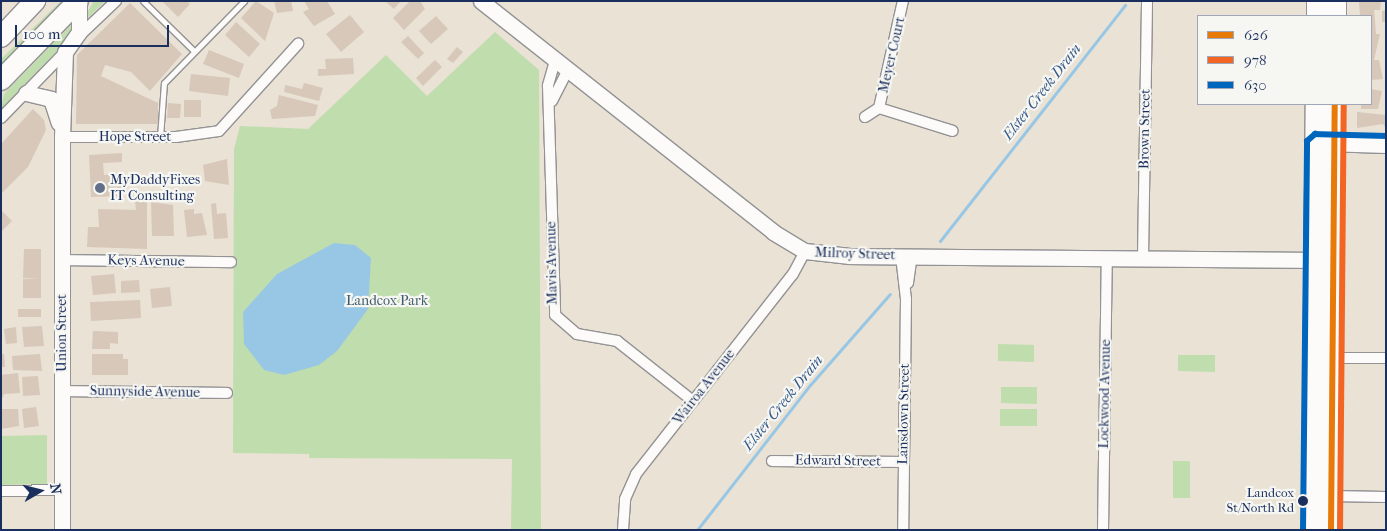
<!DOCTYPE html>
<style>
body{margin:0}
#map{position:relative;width:1387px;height:531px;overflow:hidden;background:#e9e2d5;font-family:"IM FELL French Canon",serif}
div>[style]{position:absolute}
.green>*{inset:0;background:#c0ddad}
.water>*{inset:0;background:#98c7e5}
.stream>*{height:3px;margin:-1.5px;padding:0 1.5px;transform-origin:1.5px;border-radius:1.5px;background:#98c7e5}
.building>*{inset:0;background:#d7c8ba}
.roads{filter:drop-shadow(1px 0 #939294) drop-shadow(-1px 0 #939294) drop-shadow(0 1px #939294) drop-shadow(0 -1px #939294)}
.lane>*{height:5px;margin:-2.5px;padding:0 2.5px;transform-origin:2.5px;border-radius:2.5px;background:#fcfbf9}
.street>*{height:10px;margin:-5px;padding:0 5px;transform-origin:5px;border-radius:5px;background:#fcfbf9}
.secondary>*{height:15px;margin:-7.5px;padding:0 7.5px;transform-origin:7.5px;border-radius:7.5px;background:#fcfbf9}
.highway>*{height:20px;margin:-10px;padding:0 10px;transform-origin:10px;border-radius:10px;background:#fcfbf9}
.bus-1>*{height:6px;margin:-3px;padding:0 3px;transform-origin:3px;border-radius:3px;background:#e87a09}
.bus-2>*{height:6px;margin:-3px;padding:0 3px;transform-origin:3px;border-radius:3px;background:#f26522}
.bus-3>*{height:6px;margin:-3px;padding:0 3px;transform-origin:3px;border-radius:3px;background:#0065bd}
.dots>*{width:14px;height:14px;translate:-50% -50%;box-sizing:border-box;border:2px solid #f6f6f2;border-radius:50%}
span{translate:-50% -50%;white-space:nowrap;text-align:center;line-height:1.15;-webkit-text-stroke:4.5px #f6f6f2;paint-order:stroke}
.bus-label{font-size:13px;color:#1b2f5e}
.right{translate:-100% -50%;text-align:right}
.street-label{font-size:14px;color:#1b2f5e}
.poi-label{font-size:14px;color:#1b2f5e}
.left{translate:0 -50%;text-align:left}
.park-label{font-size:14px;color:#3c5a6a}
.water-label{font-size:15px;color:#365989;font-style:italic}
.frame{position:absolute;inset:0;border:2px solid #1b2f5e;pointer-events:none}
.legend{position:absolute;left:1197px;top:15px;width:175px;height:90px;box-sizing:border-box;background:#f6f6f2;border:1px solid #9ea6b7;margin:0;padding:6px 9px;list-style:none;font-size:15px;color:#1b2f5e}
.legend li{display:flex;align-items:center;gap:10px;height:25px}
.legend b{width:25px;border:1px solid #9ea6b7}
.north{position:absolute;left:15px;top:466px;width:50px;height:50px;-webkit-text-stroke:4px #f6f6f2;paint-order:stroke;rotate:82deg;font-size:14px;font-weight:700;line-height:20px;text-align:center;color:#1b2f5e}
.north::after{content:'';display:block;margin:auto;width:18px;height:22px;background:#1b2f5e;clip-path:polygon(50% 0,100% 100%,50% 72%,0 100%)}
.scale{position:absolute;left:15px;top:25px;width:154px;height:22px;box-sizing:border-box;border:2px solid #1b2f5e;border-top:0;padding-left:6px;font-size:15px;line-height:18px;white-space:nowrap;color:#1b2f5e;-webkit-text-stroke:4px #f6f6f2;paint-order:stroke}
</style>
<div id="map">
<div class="green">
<div style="clip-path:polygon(94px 1px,105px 1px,86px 20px,88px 11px)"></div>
<div style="clip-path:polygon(60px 2px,61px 3px,1px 66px,1px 59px)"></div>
<div style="clip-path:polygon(72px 24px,72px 35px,1px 109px,4px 94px)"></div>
<div style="clip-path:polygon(495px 32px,539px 70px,541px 530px,511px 530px,512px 459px,309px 458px,309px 454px,233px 453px,234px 149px,240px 126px,308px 129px,386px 55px,427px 96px)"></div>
<div style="clip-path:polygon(998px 344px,1034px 345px,1034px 362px,998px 361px)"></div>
<div style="clip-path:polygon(1178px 355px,1215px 355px,1215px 372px,1178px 371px)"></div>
<div style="clip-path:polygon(1001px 387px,1037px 387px,1037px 404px,1001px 403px)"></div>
<div style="clip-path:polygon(1000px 409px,1037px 409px,1037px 426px,1000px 426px)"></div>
<div style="clip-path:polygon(47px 435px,47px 484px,1px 485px,1px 436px)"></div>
<div style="clip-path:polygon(1173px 461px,1190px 461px,1190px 498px,1173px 498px)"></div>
</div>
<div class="water">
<div style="clip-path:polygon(334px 243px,355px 245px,371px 258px,368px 309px,337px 351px,319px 365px,284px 375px,264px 370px,244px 344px,243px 312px,277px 274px)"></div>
</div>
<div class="stream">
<div style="left:940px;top:241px;width:300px;rotate:-51.9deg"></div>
<div style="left:697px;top:530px;width:184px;rotate:-52.1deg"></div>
<div style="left:810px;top:385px;width:121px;rotate:-48.7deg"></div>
</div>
<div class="building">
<div style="clip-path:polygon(162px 1px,187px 1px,190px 4px,178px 17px)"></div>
<div style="clip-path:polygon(256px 1px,274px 13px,265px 41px,241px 18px)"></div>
<div style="clip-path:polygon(274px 1px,291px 1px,293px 11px,277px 13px)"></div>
<div style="clip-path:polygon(304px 1px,327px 1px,335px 14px,314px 26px,303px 12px,309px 9px)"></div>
<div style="clip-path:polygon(385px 1px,401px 1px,394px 9px)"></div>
<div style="clip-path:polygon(410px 1px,420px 1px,425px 9px,404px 30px,393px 18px)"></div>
<div style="clip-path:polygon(1359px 1px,1381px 1px,1380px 10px,1374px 10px,1376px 34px,1380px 34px,1374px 60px,1379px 60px,1383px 79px,1371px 80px,1371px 16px,1360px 16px)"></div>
<div style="clip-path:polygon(130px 3px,182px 54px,150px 91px,131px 72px,105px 65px,101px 76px,158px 103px,158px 124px,76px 124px,77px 55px)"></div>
<div style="clip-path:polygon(1386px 10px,1386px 22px,1382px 22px,1382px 11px)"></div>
<div style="clip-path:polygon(350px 15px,364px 32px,341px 52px,326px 34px)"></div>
<div style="clip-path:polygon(436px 16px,448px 29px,431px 44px,419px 31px)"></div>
<div style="clip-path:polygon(236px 22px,260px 44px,249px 57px,225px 35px)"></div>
<div style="clip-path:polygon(408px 36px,424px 53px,418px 59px,401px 42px)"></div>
<div style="clip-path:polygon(457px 47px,463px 52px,453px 63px,447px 59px)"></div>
<div style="clip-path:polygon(209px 50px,244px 64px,239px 78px,203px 64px)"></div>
<div style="clip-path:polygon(353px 58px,354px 74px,318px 76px,318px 69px,326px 69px,325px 59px)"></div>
<div style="clip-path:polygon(435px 60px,442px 67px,423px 86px,416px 78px)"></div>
<div style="clip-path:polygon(191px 74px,230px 78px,228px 96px,189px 91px)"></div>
<div style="clip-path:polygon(304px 83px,323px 88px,319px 101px,284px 92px,285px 85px,302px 89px)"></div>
<div style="clip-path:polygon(1371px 89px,1382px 91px,1378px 109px,1361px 109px,1361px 104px,1371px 104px)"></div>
<div style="clip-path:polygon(279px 95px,318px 105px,315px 116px,272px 119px,270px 110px,277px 106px)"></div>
<div style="clip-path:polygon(184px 100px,201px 100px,201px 117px,184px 117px)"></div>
<div style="clip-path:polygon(168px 103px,181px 104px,180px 118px,167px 118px)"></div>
<div style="clip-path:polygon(33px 109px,44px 120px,46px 130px,28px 167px,1px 194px,1px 144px)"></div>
<div style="clip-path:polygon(1357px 112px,1386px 115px,1386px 128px,1383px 124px,1357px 128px)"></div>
<div style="clip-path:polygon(122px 153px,122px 162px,103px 163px,104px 175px,122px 174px,123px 196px,91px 197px,89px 155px)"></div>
<div style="clip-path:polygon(227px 159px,229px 185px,205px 181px,203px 165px)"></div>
<div style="clip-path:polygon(135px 201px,147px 202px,147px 249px,87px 247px,88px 227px,99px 227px,98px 209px,136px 210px)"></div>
<div style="clip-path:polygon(151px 202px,173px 205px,174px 236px,152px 236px)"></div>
<div style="clip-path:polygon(216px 203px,217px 214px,226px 213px,228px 238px,214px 239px,211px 204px)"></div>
<div style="clip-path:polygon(194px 209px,194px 214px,202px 213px,207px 235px,187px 237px,184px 210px)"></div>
<div style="clip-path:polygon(1px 210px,12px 221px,1px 232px)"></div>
<div style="clip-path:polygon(24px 249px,41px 249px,41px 298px,23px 298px,23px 279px,39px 279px,23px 278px)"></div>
<div style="clip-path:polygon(114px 274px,116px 293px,93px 295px,91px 276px)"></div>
<div style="clip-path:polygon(139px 280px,140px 292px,121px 293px,121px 281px)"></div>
<div style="clip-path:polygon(170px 287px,172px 306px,152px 308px,150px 289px)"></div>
<div style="clip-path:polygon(140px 300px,141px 318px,91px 321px,90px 302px)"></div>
<div style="clip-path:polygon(18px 309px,41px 309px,41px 317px,18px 317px)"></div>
<div style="clip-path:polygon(42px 326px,44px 346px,24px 347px,22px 327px)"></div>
<div style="clip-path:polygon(16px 327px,17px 343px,6px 344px,4px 329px)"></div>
<div style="clip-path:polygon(93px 331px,118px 332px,118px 344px,110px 343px,110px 349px,92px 349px)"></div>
<div style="clip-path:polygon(1px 354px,4px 354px,5px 367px,1px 367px)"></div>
<div style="clip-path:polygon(40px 354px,42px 371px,13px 370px,12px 356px)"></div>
<div style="clip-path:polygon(92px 354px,123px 354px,123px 359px,128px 359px,128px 375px,92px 375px)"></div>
<div style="clip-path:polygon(18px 373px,20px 393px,4px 394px,1px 401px,1px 375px)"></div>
<div style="clip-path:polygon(38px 376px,40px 395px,23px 396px,22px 377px)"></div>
<div style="clip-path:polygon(36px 407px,39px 426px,24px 428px,22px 409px)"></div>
<div style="clip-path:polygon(1px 409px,18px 409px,19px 426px,1px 429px)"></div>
</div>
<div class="roads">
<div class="lane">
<div style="left:143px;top:1px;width:71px;rotate:44.4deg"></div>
<div style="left:160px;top:137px;width:54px;rotate:-85.8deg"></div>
<div style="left:164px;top:83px;width:115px;rotate:-45.7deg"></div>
</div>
<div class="street">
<div style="left:79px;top:36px;width:51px;rotate:-43.4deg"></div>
<div style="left:555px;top:61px;width:26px;rotate:106deg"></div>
<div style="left:548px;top:86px;width:229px;rotate:88.2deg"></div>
<div style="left:555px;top:315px;width:29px;rotate:41deg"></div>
<div style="left:577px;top:334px;width:41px;rotate:9.9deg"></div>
<div style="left:617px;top:341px;width:97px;rotate:38.3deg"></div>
<div style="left:552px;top:101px;width:34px;rotate:-63deg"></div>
<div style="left:879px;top:108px;width:77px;rotate:17.3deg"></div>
<div style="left:865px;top:117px;width:17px;rotate:-33deg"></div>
<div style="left:879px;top:108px;width:110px;rotate:-77.4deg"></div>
<div style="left:1px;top:118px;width:92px;rotate:-45.9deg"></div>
<div style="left:62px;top:137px;width:114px"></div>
<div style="left:176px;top:137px;width:43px;rotate:-7.9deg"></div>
<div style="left:219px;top:131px;width:118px;rotate:-47.8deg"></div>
<div style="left:901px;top:256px;width:43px;rotate:83.4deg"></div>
<div style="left:906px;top:299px;width:231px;rotate:90.7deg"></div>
<div style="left:1143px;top:258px;width:257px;rotate:-89.1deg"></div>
<div style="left:62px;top:260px;width:169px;rotate:0.7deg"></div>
<div style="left:908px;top:283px;width:27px;rotate:-82deg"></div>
<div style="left:1332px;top:358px;width:54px"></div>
<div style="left:62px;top:391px;width:165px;rotate:0.7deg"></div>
<div style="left:772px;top:461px;width:131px;rotate:0.4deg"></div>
<div style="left:1px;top:491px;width:61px;rotate:-0.9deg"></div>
<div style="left:1331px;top:496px;width:55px;rotate:1deg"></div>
<div style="left:623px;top:530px;width:31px;rotate:-86deg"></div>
<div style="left:625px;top:499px;width:27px;rotate:-66deg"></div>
<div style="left:636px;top:474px;width:254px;rotate:-51.9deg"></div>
<div style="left:793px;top:274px;width:26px;rotate:-62deg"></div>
<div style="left:1103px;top:530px;width:272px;rotate:-89.2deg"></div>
</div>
<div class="secondary">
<div style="left:481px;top:1px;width:372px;rotate:38.3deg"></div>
<div style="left:773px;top:232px;width:37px;rotate:31deg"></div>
<div style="left:805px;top:251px;width:45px;rotate:6.3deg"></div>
<div style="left:850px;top:256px;width:464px;rotate:0.5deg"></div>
<div style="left:26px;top:93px;width:26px;rotate:13deg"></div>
<div style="left:51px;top:99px;width:25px;rotate:72deg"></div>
<div style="left:1325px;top:143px;width:61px;rotate:1.9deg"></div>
<div style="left:62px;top:530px;width:393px;rotate:-90deg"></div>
<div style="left:62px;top:137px;width:85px;rotate:-88deg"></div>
<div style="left:65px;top:52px;width:24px;rotate:-55deg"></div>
<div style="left:79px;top:32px;width:31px;rotate:-90deg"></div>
</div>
<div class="highway">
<div style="left:1317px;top:16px;width:15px;rotate:-90deg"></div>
<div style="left:1336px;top:16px;width:15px;rotate:-90deg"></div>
<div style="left:1px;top:37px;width:50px;rotate:-46.6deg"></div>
<div style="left:1px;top:80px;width:110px;rotate:-45.7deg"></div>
<div style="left:1312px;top:530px;width:426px;rotate:-89.5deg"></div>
<div style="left:1331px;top:530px;width:426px;rotate:-89.5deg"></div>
</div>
</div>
<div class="bus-1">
<div style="left:1331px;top:530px;width:426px;rotate:-89.5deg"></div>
</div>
<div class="bus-2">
<div style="left:1340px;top:530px;width:426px;rotate:-89.5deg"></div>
</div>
<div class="bus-3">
<div style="left:1303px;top:530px;width:389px;rotate:-89.4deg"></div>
<div style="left:1307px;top:141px;width:11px;rotate:-41deg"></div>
<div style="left:1315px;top:134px;width:71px;rotate:1.6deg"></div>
</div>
<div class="dots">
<div style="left:100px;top:188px;background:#636e88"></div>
<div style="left:1303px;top:501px;background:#1b2f5e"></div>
</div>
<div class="bus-label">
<span class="right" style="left:1294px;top:501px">Landcox<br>St/North Rd</span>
</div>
<div class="street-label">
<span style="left:892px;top:55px;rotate:-77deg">Meyer Court</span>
<span style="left:1145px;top:129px;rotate:-89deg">Brown Street</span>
<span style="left:135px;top:137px">Hope Street</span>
<span style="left:855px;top:254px;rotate:2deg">Milroy Street</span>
<span style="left:146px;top:261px;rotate:1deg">Keys Avenue</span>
<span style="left:552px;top:263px;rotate:-91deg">Mavis Avenue</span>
<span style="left:62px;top:333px;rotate:-90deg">Union Street</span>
<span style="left:704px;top:387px;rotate:-52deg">Wairoa Avenue</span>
<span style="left:145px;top:392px;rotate:1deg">Sunnyside Avenue</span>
<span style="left:1105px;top:394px;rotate:-89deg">Lockwood Avenue</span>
<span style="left:904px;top:414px;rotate:-89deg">Lansdown Street</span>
<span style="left:838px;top:461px;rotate:1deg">Edward Street</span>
</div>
<div class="poi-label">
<span class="left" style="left:110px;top:188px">MyDaddyFixes<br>IT Consulting</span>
</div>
<div class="park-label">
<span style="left:387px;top:301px">Landcox Park</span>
</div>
<div class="water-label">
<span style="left:1042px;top:92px;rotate:-52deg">Elster Creek Drain</span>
<span style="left:783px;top:403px;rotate:-51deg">Elster Creek Drain</span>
</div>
<div class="frame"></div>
<ul class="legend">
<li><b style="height:6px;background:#e87a09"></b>626</li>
<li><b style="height:6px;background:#f26522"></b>978</li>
<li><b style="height:6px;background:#0065bd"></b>630</li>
</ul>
<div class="north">N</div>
<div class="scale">100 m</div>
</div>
